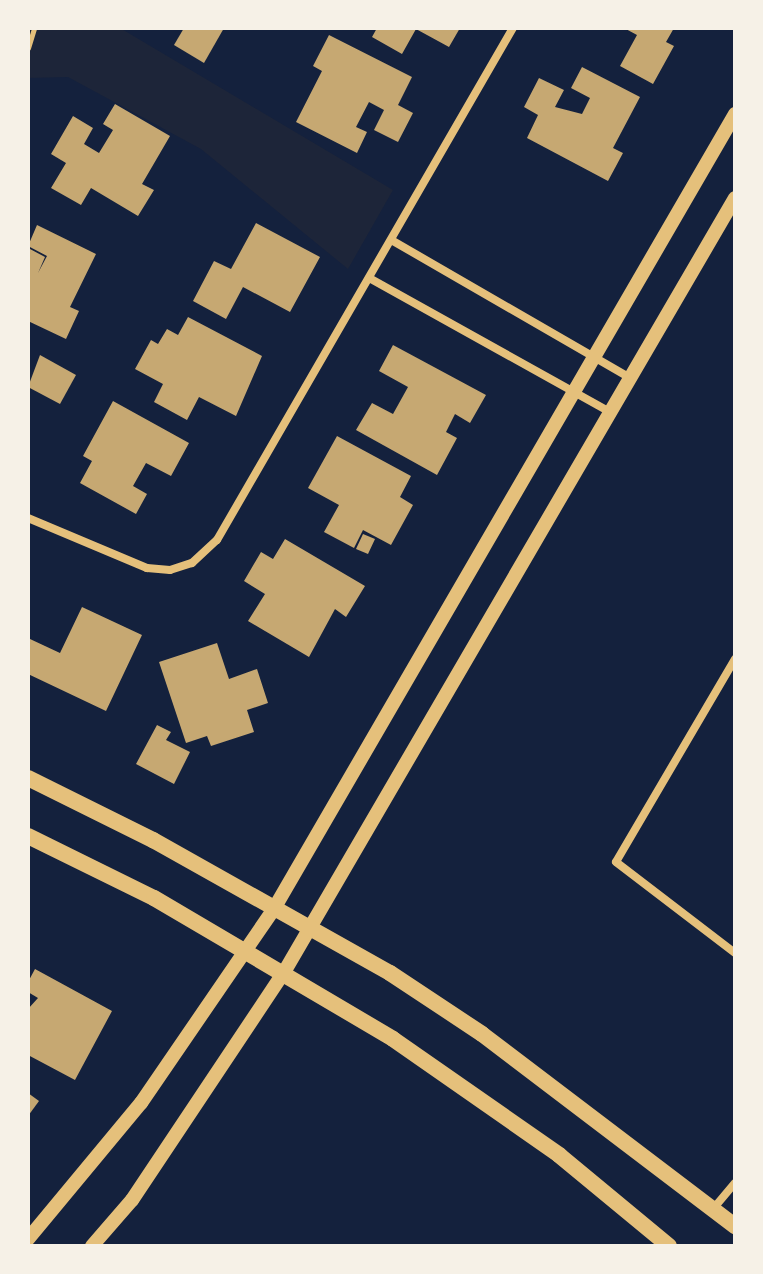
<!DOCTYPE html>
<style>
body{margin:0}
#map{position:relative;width:763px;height:1274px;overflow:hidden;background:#14213d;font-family:"Fira Sans Condensed",sans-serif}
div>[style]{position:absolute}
.green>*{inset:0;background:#1d2539}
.building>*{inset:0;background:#c6a872}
.path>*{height:5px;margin:-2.5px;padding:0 2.5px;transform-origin:2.5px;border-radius:2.5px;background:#e5c07b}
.minor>*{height:8px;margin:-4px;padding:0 4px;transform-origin:4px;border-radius:4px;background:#e5c07b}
.tertiary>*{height:14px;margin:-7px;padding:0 7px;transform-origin:7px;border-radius:7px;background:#e5c07b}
.secondary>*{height:16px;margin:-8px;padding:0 8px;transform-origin:8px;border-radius:8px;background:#e5c07b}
span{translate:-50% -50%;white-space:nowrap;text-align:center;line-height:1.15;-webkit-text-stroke:6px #f6f1e7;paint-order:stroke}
.frame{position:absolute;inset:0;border:30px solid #f6f1e7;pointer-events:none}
</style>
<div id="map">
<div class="green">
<div style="clip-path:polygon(28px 28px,120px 28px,393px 190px,348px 269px,201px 149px,68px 77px,28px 78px)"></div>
</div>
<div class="building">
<div style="clip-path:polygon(184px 28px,224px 28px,204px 63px,174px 45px)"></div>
<div style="clip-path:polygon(377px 28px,460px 28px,449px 47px,416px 29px,402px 54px,372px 37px)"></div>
<div style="clip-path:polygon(624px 28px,674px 28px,666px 42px,674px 46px,653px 84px,620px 66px,637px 35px)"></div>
<div style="clip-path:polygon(329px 35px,412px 77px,398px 105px,413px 113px,398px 142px,374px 130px,384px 110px,369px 102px,356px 127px,367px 132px,357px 153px,296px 122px,322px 71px,313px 66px)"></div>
<div style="clip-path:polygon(582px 67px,640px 97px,613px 148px,623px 153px,608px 181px,527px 138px,538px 115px,524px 107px,539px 78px,564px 90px,555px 107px,582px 114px,590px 98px,571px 88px)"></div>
<div style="clip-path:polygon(115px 104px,170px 136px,142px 184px,154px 190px,138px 216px,91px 188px,81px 205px,51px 188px,66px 163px,51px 154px,73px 116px,93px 128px,84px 144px,99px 153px,113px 130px,103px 124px)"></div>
<div style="clip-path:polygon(256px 223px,320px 257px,290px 312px,243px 287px,226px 319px,193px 301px,214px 261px,231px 269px)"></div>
<div style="clip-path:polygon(37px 225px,96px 254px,70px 307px,79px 311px,66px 339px,28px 321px,28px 254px,30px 249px,45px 257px,38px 273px,47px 256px,28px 246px)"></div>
<div style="clip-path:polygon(188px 317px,262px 356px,236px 416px,199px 397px,187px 420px,154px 402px,163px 384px,135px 369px,151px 340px,158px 344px,167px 329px,178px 335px)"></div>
<div style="clip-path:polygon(393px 345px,486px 395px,470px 423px,455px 414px,446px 432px,457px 438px,437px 475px,356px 430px,372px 403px,393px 414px,408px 387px,379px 371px)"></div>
<div style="clip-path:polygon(40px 355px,76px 375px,60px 404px,28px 387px)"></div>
<div style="clip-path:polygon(113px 401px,189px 443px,171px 476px,146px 463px,133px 486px,147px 494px,136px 514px,80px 483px,92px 461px,83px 456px)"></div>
<div style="clip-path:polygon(337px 436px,411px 476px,400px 497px,413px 505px,391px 545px,363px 530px,354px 548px,324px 532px,339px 505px,308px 488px)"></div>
<div style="clip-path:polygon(363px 534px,375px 539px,368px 554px,356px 549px)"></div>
<div style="clip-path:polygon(285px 539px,365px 586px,346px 617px,335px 609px,309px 657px,248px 621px,265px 594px,244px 581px,261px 552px,273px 559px)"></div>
<div style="clip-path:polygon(82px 607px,142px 635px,106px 711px,28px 674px,30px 639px,60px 653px)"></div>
<div style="clip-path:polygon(217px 643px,229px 679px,257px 669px,268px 703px,247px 710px,254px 732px,211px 746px,207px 736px,186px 743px,159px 662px)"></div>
<div style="clip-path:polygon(157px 725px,171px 732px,166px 740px,190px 752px,174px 784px,136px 764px)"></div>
<div style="clip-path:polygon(35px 969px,112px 1011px,75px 1080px,28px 1055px,28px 1009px,38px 998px,28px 992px,28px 982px)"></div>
<div style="clip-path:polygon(28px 1093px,39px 1101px,28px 1116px)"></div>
</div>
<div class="path">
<div style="left:28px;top:48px;width:21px;rotate:-73deg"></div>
</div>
<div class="minor">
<div style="left:393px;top:241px;width:274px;rotate:30deg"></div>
<div style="left:371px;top:279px;width:274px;rotate:29.1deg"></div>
<div style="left:28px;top:518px;width:129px;rotate:22.8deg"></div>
<div style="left:147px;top:568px;width:23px;rotate:5deg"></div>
<div style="left:170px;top:570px;width:23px;rotate:-18deg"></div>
<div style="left:192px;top:563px;width:34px;rotate:-43deg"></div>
<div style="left:217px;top:540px;width:591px;rotate:-59.97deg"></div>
<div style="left:735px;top:659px;width:235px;rotate:120.4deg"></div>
<div style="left:616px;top:862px;width:150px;rotate:37.4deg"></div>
<div style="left:713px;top:1209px;width:34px;rotate:-50deg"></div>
</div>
<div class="tertiary">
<div style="left:28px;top:1239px;width:177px;rotate:-50.3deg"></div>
<div style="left:141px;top:1103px;width:237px;rotate:-55.6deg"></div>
<div style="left:275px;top:907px;width:917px;rotate:-59.88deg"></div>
<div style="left:92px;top:1246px;width:61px;rotate:-49deg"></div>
<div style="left:132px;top:1200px;width:272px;rotate:-56.3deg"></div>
<div style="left:283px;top:974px;width:898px;rotate:-59.78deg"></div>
</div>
<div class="secondary">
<div style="left:28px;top:778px;width:140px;rotate:26.4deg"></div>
<div style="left:153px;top:840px;width:272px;rotate:29.3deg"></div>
<div style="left:390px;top:973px;width:110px;rotate:33.5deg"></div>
<div style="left:482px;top:1034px;width:318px;rotate:37.2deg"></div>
<div style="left:28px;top:836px;width:140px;rotate:26.2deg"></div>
<div style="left:154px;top:898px;width:277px;rotate:30.5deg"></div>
<div style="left:393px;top:1039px;width:203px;rotate:34.9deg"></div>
<div style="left:559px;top:1155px;width:143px;rotate:39.6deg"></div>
</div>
<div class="frame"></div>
</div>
